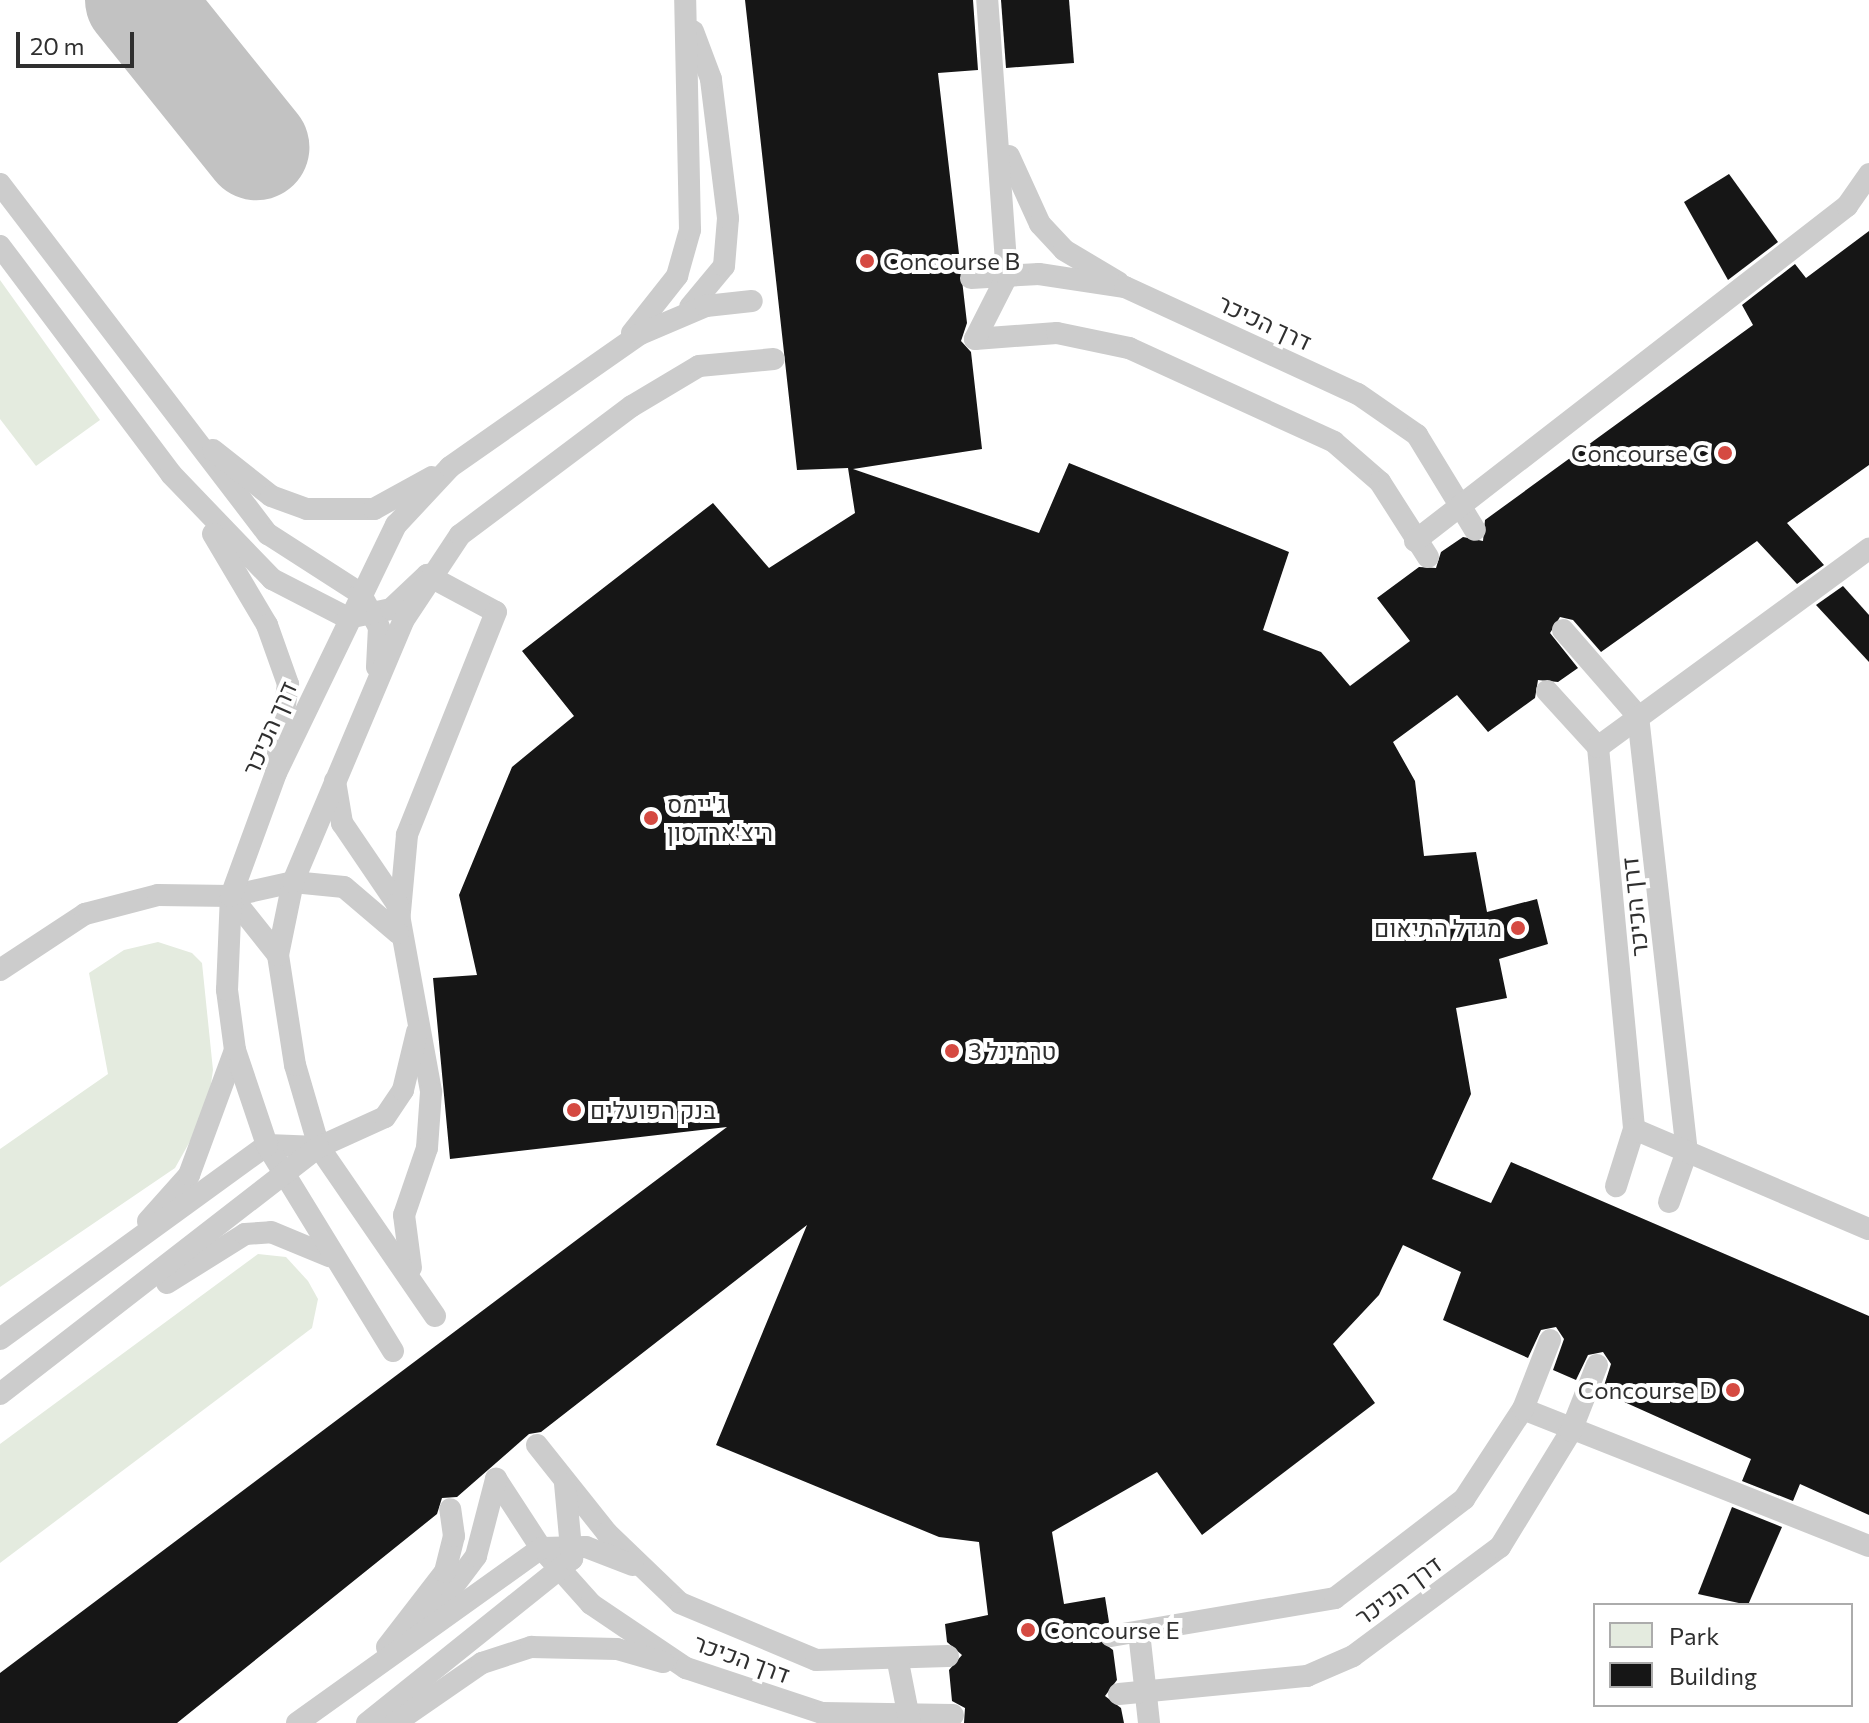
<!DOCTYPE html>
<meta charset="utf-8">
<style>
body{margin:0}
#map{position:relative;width:1869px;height:1723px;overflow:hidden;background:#fff;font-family:Commissioner,Heebo,sans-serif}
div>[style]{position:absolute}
.green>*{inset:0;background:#e4ebdf}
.taxiway>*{height:106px;margin:-53px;padding:0 53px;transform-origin:53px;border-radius:53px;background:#c2c2c2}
.building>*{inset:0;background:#161616}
.lane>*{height:22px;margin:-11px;padding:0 11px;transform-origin:11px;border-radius:11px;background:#ccc}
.dots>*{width:22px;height:22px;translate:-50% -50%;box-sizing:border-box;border:4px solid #fff;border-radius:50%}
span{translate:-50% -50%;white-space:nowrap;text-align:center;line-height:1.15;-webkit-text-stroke:8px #fff;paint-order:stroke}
.poi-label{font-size:24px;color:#2f2f2f}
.left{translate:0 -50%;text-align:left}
.right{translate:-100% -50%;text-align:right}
.street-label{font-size:24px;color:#2f2f2f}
.legend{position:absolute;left:1593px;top:1603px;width:260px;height:104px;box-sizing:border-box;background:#fff;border:2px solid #acacac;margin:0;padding:10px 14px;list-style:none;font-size:24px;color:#2f2f2f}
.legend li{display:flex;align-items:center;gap:16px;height:40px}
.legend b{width:40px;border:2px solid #acacac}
.scale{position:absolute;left:16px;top:32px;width:118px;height:36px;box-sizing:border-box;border:4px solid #2f2f2f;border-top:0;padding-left:10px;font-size:24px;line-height:28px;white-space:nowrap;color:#2f2f2f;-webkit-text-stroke:6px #fff;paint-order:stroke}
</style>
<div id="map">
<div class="green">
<div style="clip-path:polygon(0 280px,100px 420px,36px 466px,0 419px)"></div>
<div style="clip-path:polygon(158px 942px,192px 953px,202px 963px,213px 1070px,207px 1111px,175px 1168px,0 1287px,0 1149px,108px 1074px,89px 973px,124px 950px)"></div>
<div style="clip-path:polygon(258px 1254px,286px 1257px,308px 1281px,318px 1299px,312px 1328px,0 1563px,0 1444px)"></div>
</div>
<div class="taxiway">
<div style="left:138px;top:0;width:189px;rotate:51.2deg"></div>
</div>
<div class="building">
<div style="clip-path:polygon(745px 0,973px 0,978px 70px,938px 73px,967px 323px,961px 341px,971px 352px,982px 449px,853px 469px,1039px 533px,1069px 463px,1289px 552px,1263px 630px,1321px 652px,1350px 686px,1410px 641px,1377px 598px,1419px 567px,1436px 568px,1441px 552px,1463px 537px,1483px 541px,1485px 520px,1753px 325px,1742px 305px,1795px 264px,1806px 278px,1869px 231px,1869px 465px,1787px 523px,1824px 565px,1797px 584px,1757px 541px,1601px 652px,1573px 620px,1560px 617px,1550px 633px,1578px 668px,1558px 682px,1538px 680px,1535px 698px,1488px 732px,1457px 695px,1393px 742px,1415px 781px,1424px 856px,1476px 852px,1487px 912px,1537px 899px,1548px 944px,1499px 959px,1507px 998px,1456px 1008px,1471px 1094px,1432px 1179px,1491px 1203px,1511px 1162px,1869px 1316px,1869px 1515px,1800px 1484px,1793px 1501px,1742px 1481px,1751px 1459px,1602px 1392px,1611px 1364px,1603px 1352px,1588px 1355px,1576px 1380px,1553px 1370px,1564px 1339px,1556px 1327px,1541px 1330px,1528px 1358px,1443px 1320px,1461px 1272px,1403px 1245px,1379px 1295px,1333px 1344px,1375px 1403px,1202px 1535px,1157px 1472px,1052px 1532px,1064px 1604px,1105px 1597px,1109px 1622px,1097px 1638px,1113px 1650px,1117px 1680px,1105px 1696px,1121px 1708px,1124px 1723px,964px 1723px,965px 1708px,952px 1701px,949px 1670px,962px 1655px,947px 1642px,945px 1624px,988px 1615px,979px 1542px,939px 1537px,716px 1445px,807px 1225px,541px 1432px,529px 1434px,457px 1497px,442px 1498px,437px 1514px,177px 1723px,0 1723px,0 1673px,727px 1127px,450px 1159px,433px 978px,477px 975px,459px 895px,512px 767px,574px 716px,522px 651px,713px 503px,769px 568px,855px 513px,848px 468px,797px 470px)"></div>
<div style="clip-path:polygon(1001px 0,1069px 0,1074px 63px,1006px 68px)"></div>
<div style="clip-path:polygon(1729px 174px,1778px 242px,1728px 280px,1684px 202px)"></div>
<div style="clip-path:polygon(1843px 586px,1869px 615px,1869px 662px,1816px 605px)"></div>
<div style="clip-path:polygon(1732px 1507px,1782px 1527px,1748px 1605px,1698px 1594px)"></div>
</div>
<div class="lane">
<div style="left:1009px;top:156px;width:75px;rotate:65.5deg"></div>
<div style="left:1040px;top:224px;width:35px;rotate:47deg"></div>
<div style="left:1064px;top:250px;width:63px;rotate:30.7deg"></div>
<div style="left:0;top:184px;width:441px;rotate:52.6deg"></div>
<div style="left:268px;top:534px;width:109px;rotate:32.7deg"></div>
<div style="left:360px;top:593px;width:39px;rotate:61deg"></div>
<div style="left:379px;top:627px;width:40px;rotate:92.9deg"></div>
<div style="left:0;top:246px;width:285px;rotate:53.1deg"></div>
<div style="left:171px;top:474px;width:146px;rotate:46.1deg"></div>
<div style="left:272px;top:579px;width:85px;rotate:27.2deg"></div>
<div style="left:348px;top:618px;width:44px;rotate:-11.8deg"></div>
<div style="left:391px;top:609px;width:50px;rotate:-43.4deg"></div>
<div style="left:427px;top:575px;width:78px;rotate:28.2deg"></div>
<div style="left:496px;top:612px;width:240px;rotate:111.8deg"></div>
<div style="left:407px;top:835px;width:98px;rotate:95.2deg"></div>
<div style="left:971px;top:278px;width:68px;rotate:-3.4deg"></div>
<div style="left:1039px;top:274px;width:87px;rotate:8.6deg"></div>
<div style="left:1125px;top:287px;width:256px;rotate:24.7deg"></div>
<div style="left:1358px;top:394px;width:72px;rotate:34.8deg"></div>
<div style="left:1417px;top:435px;width:111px;rotate:58.6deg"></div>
<div style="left:690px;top:307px;width:53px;rotate:-50.3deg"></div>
<div style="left:724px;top:266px;width:48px;rotate:-85.2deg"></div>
<div style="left:728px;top:218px;width:140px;rotate:-97deg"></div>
<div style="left:711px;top:79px;width:51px;rotate:-110.6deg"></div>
<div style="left:632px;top:333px;width:73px;rotate:-51.7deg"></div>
<div style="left:677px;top:276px;width:48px;rotate:-74.2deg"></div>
<div style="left:690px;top:230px;width:230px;rotate:-91.2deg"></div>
<div style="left:975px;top:339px;width:82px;rotate:-4.2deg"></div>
<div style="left:1057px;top:333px;width:74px;rotate:11.8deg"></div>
<div style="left:1129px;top:348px;width:226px;rotate:24.6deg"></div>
<div style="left:1334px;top:442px;width:61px;rotate:41deg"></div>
<div style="left:1380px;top:482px;width:89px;rotate:57.4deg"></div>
<div style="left:975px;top:339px;width:71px;rotate:-63.1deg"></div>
<div style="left:1007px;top:276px;width:277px;rotate:-94.1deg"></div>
<div style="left:213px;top:450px;width:74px;rotate:38.4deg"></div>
<div style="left:271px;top:496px;width:38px;rotate:20deg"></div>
<div style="left:307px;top:509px;width:67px"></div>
<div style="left:374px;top:509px;width:66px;rotate:-28.9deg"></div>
<div style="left:213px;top:534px;width:106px;rotate:59.3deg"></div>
<div style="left:267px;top:625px;width:63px;rotate:70.4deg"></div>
<div style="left:288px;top:684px;width:77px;rotate:98.2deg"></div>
<div style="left:1415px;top:541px;width:547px;rotate:-37.79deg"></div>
<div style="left:1847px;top:206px;width:39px;rotate:-55deg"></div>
<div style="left:1563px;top:630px;width:114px;rotate:48.9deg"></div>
<div style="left:1638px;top:716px;width:438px;rotate:83.6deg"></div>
<div style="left:1687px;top:1151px;width:54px;rotate:109.4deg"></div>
<div style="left:1547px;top:691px;width:76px;rotate:47.7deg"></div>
<div style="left:1598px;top:747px;width:384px;rotate:84.6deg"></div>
<div style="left:1634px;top:1129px;width:60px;rotate:107.5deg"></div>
<div style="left:1598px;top:747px;width:336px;rotate:-36.2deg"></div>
<div style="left:335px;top:781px;width:43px;rotate:80.5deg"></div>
<div style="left:342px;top:823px;width:98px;rotate:55.8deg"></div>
<div style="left:397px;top:904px;width:191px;rotate:79.7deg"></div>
<div style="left:431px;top:1092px;width:56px;rotate:94.1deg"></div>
<div style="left:427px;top:1148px;width:71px;rotate:108.9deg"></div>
<div style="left:404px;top:1215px;width:53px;rotate:82.5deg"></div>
<div style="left:231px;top:896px;width:75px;rotate:51.5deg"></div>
<div style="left:0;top:970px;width:102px;rotate:-33.4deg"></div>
<div style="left:85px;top:914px;width:75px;rotate:-14.6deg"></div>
<div style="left:158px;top:895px;width:73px;rotate:0.8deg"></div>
<div style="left:231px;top:896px;width:64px;rotate:-12.7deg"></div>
<div style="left:293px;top:882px;width:51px;rotate:5.6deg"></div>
<div style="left:344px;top:887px;width:71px;rotate:40.4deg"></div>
<div style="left:1634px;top:1129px;width:255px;rotate:23.1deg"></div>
<div style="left:148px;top:1221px;width:62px;rotate:-48.3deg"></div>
<div style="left:189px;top:1175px;width:133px;rotate:-69.8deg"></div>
<div style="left:167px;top:1283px;width:92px;rotate:-32.1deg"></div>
<div style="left:245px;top:1234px;width:26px;rotate:-4deg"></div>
<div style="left:271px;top:1232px;width:63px;rotate:22.5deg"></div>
<div style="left:435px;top:1316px;width:205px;rotate:-124.5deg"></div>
<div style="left:319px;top:1147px;width:85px;rotate:-106.3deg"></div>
<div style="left:295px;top:1065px;width:111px;rotate:-98.8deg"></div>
<div style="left:278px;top:955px;width:75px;rotate:-78.4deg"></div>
<div style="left:293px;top:882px;width:283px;rotate:-67.1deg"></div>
<div style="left:403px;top:621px;width:103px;rotate:-56.5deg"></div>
<div style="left:460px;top:535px;width:215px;rotate:-36.9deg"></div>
<div style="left:632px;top:406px;width:78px;rotate:-30.8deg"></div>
<div style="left:699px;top:366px;width:75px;rotate:-5.3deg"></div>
<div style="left:0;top:1339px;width:330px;rotate:-36deg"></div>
<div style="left:267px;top:1145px;width:52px;rotate:2.2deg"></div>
<div style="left:319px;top:1147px;width:72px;rotate:-24.4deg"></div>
<div style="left:385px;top:1117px;width:32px;rotate:-56deg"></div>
<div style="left:403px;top:1090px;width:60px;rotate:-76.4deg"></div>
<div style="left:393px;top:1351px;width:241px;rotate:-121.5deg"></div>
<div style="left:267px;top:1145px;width:100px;rotate:-108.6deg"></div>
<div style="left:235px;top:1050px;width:61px;rotate:-97.6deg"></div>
<div style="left:227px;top:990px;width:94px;rotate:-87.6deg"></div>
<div style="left:231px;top:896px;width:131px;rotate:-69.9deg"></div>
<div style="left:276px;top:773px;width:276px;rotate:-64.2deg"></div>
<div style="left:396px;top:525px;width:79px;rotate:-47deg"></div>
<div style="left:450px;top:467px;width:232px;rotate:-35deg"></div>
<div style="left:640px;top:334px;width:72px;rotate:-23deg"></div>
<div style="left:706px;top:306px;width:46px;rotate:-6.2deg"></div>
<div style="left:0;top:1394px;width:403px;rotate:-37.8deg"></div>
<div style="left:1523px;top:1409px;width:372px;rotate:21.6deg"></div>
<div style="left:537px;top:1445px;width:112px;rotate:51.5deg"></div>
<div style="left:607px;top:1533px;width:101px;rotate:43.8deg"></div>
<div style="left:680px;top:1603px;width:147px;rotate:22.7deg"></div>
<div style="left:816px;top:1660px;width:132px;rotate:-1.7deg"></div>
<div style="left:496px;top:1479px;width:82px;rotate:56.9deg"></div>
<div style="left:541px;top:1548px;width:75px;rotate:48.2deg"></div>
<div style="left:591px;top:1604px;width:115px;rotate:34deg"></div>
<div style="left:686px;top:1668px;width:143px;rotate:18.3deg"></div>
<div style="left:822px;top:1713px;width:131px;rotate:0.9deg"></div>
<div style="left:431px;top:1616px;width:75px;rotate:-53.1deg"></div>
<div style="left:476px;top:1556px;width:80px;rotate:-75.4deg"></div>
<div style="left:1139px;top:1632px;width:92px;rotate:83.7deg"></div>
<div style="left:1111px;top:1636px;width:227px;rotate:-9.6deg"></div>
<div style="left:1335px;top:1598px;width:163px;rotate:-37.5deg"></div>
<div style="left:1464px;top:1499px;width:108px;rotate:-56.8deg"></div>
<div style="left:1523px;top:1409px;width:74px;rotate:-68.6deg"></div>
<div style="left:387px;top:1647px;width:95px;rotate:-52.3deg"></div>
<div style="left:445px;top:1572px;width:37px;rotate:-76deg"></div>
<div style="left:454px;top:1536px;width:27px;rotate:-98deg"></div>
<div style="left:898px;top:1662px;width:62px;rotate:78.9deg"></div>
<div style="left:1119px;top:1694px;width:189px;rotate:-5.5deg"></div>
<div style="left:1307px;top:1676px;width:50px;rotate:-23.5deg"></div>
<div style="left:1353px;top:1656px;width:183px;rotate:-36.6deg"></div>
<div style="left:1500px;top:1547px;width:136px;rotate:-58.5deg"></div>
<div style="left:1571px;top:1431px;width:71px;rotate:-68.5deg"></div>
<div style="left:297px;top:1723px;width:300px;rotate:-35.6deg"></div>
<div style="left:541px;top:1548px;width:45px;rotate:-1.3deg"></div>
<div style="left:586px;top:1547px;width:50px;rotate:21deg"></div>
<div style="left:367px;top:1723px;width:263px;rotate:-38.7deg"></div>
<div style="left:572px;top:1559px;width:75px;rotate:-95.3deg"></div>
<div style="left:395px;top:1723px;width:106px;rotate:-34.6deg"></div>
<div style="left:482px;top:1663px;width:52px;rotate:-18.1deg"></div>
<div style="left:531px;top:1647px;width:86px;rotate:1.3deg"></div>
<div style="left:617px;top:1649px;width:48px;rotate:15.8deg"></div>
</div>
<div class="dots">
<div style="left:867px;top:261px;background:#d54a42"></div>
<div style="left:1725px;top:453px;background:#d54a42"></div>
<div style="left:651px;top:818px;background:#d54a42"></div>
<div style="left:1518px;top:928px;background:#d54a42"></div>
<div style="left:952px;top:1051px;background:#d54a42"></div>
<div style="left:574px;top:1110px;background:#d54a42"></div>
<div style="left:1733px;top:1390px;background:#d54a42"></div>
<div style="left:1028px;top:1630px;background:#d54a42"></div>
</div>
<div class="poi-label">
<span class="left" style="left:883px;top:261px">Concourse B</span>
<span class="right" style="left:1709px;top:453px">Concourse C</span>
<span class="left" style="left:667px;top:818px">ג'יימס<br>ריצ'ארדסון</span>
<span class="right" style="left:1502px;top:928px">מגדל התיאום</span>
<span class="left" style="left:968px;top:1051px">טרמינל 3</span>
<span class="left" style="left:590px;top:1110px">בנק הפועלים</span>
<span class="right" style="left:1717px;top:1390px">Concourse D</span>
<span class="left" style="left:1044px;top:1630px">Concourse E</span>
</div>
<div class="street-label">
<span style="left:1265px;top:322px;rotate:25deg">דרך הכיכר</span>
<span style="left:269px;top:728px;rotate:-66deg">דרך הכיכר</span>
<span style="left:1634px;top:907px;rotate:-96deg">דרך הכיכר</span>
<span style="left:1398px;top:1590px;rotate:-36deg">דרך הכיכר</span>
<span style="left:742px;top:1658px;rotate:20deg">דרך הכיכר</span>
</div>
<ul class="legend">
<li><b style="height:22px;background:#e4ebdf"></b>Park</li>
<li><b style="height:22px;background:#161616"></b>Building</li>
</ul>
<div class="scale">20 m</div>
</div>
